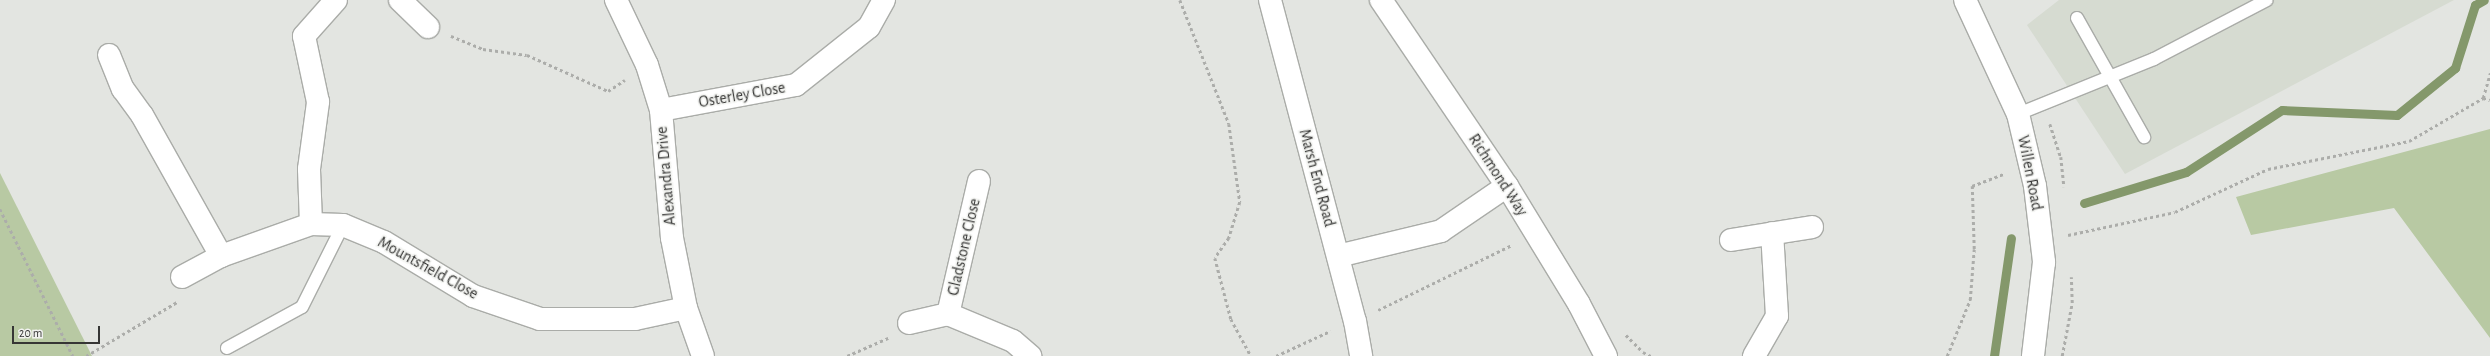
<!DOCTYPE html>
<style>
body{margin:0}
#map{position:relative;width:2490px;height:356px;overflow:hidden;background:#e3e5e1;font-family:"Alegreya Sans",sans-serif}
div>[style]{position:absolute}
.built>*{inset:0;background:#d6dbd1}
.green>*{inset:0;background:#b8c9a3}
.stream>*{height:9px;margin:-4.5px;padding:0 4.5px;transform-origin:4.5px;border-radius:4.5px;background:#84986b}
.path>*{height:2.5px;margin-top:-1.25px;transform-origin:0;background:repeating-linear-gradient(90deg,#acadaa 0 3px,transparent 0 6px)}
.roads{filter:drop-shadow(1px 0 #aaaca8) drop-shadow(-1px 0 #aaaca8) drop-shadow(0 1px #aaaca8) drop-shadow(0 -1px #aaaca8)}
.service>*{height:12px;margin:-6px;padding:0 6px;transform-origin:6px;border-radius:6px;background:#fff}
.minor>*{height:22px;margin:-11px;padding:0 11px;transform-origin:11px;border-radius:11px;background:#fff}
.tertiary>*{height:22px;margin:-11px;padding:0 11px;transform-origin:11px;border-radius:11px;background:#fff}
span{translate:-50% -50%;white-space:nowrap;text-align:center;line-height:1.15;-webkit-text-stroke:3px #f1f2ef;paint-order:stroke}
.street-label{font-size:16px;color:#363635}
.scale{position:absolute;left:12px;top:326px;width:88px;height:18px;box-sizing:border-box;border:2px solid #363635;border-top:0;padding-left:5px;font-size:12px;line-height:14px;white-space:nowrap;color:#363635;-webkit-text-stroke:3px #f1f2ef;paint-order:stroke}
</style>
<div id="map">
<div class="built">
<div style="clip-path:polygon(2059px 0,2454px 0,2125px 174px,2027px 25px)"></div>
</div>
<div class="green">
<div style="clip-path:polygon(2490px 129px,2490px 338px,2394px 208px,2251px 235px,2236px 197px)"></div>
<div style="clip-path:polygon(0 173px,87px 346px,92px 356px,0 356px)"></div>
</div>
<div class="stream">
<div style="left:2084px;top:203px;width:107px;rotate:-16.9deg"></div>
<div style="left:2186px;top:172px;width:114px;rotate:-32.9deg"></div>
<div style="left:2282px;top:110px;width:115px;rotate:2.5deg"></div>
<div style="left:2397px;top:115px;width:75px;rotate:-39deg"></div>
<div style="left:2455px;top:68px;width:66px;rotate:-72.4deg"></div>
<div style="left:2475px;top:5px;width:10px;rotate:-29deg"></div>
<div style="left:1994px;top:356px;width:119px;rotate:-81.8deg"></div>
</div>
<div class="path">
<div style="left:1180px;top:0;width:133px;rotate:68.4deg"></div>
<div style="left:1229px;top:124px;width:79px;rotate:82deg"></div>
<div style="left:1240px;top:202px;width:38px;rotate:107deg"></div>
<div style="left:1229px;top:238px;width:24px;rotate:125deg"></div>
<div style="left:1215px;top:258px;width:63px;rotate:75.3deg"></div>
<div style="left:1231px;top:319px;width:42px;rotate:61.6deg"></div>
<div style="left:451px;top:36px;width:35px;rotate:22deg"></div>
<div style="left:483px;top:49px;width:44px;rotate:7.8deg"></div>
<div style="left:527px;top:55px;width:89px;rotate:24deg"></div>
<div style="left:608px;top:91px;width:20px;rotate:-33deg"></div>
<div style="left:2483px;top:98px;width:26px;rotate:-74deg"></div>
<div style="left:2050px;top:124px;width:35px;rotate:72deg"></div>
<div style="left:2061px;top:157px;width:30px;rotate:84deg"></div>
<div style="left:0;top:209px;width:164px;rotate:63.6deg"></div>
<div style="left:2068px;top:235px;width:109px;rotate:-12.1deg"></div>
<div style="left:2175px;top:212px;width:102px;rotate:-24.8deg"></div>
<div style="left:2268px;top:169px;width:144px;rotate:-11.2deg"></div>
<div style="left:2409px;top:141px;width:86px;rotate:-30.2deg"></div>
<div style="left:2483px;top:98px;width:7px;rotate:16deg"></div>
<div style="left:1378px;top:310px;width:149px;rotate:-25.9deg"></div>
<div style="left:1626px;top:335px;width:24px;rotate:45deg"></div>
<div style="left:1643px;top:352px;width:9px;rotate:27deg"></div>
<div style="left:86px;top:356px;width:106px;rotate:-30.7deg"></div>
<div style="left:847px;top:356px;width:45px;rotate:-23.7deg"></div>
<div style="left:1276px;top:356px;width:60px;rotate:-24.8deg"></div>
<div style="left:1947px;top:356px;width:61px;rotate:-67.7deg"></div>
<div style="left:1970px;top:300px;width:51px;rotate:-85.5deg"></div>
<div style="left:1974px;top:249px;width:63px;rotate:-91.8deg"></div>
<div style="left:1972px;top:186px;width:34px;rotate:-21deg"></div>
<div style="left:2062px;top:356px;width:54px;rotate:-79.3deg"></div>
<div style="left:2072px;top:303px;width:26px;rotate:-92deg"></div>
</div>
<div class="roads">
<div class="service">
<div style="left:2077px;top:18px;width:137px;rotate:60.6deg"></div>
<div style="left:2018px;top:114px;width:147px;rotate:-22deg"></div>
<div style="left:2154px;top:59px;width:127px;rotate:-27.6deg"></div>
<div style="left:227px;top:348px;width:85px;rotate:-28.7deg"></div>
<div style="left:302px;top:307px;width:92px;rotate:-63.4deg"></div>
</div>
<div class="minor">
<div style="left:400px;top:0;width:39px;rotate:44deg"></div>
<div style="left:616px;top:0;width:72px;rotate:64.5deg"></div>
<div style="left:647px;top:65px;width:47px;rotate:72.7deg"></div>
<div style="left:661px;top:110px;width:128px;rotate:85.1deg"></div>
<div style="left:672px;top:238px;width:71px;rotate:78.7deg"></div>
<div style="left:686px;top:308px;width:51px;rotate:70.5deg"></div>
<div style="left:1381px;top:0;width:225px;rotate:55.9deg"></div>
<div style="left:1507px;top:186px;width:138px;rotate:58.6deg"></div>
<div style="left:1579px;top:304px;width:59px;rotate:62.6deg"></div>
<div style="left:1965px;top:0;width:126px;rotate:65.1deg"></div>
<div style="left:2018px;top:114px;width:74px;rotate:76.7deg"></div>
<div style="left:2035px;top:186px;width:77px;rotate:83.2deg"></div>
<div style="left:2044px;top:262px;width:95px;rotate:96.7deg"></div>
<div style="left:109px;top:55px;width:37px;rotate:68deg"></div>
<div style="left:123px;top:89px;width:32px;rotate:54deg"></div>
<div style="left:142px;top:115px;width:162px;rotate:60.7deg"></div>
<div style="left:221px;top:256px;width:96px;rotate:-19.6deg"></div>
<div style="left:311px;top:224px;width:32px;rotate:2deg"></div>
<div style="left:343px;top:225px;width:44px;rotate:22.5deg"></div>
<div style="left:384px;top:242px;width:104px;rotate:31.2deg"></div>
<div style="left:473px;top:296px;width:71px;rotate:18.9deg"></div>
<div style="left:540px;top:319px;width:95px"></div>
<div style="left:635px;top:319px;width:52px;rotate:-12.2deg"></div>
<div style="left:661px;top:110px;width:137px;rotate:-10.5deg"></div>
<div style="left:796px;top:85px;width:93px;rotate:-38.5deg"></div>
<div style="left:869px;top:27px;width:31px;rotate:-61deg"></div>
<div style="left:979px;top:181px;width:137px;rotate:103.1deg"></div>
<div style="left:948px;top:314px;width:70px;rotate:22.6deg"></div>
<div style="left:1013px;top:341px;width:23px;rotate:41deg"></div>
<div style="left:311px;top:224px;width:55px;rotate:-92.1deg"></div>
<div style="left:309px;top:169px;width:68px;rotate:-82.3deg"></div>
<div style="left:318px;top:102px;width:67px;rotate:-102deg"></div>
<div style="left:304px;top:36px;width:48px;rotate:-48.4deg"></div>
<div style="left:1731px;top:240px;width:82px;rotate:-9.1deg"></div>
<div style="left:1338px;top:256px;width:106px;rotate:-13.6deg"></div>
<div style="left:1441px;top:231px;width:80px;rotate:-34.3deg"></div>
<div style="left:182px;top:277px;width:44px;rotate:-28.3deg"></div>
<div style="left:909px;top:323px;width:40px;rotate:-13deg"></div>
<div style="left:1754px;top:356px;width:46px;rotate:-60.1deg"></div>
<div style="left:1777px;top:316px;width:83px;rotate:-93.4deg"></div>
</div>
<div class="tertiary">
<div style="left:1270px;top:0;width:332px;rotate:75.2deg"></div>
<div style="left:1355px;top:321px;width:36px;rotate:80deg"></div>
</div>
</div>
<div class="street-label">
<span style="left:742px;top:95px;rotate:-10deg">Osterley Close</span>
<span style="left:2030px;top:173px;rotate:79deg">Willen Road</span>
<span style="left:1498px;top:175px;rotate:57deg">Richmond Way</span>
<span style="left:666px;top:176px;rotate:-95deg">Alexandra Drive</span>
<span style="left:1317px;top:178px;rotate:75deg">Marsh End Road</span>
<span style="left:964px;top:247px;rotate:-77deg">Gladstone Close</span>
<span style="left:428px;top:268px;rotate:29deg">Mountsfield Close</span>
</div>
<div class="scale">20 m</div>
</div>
